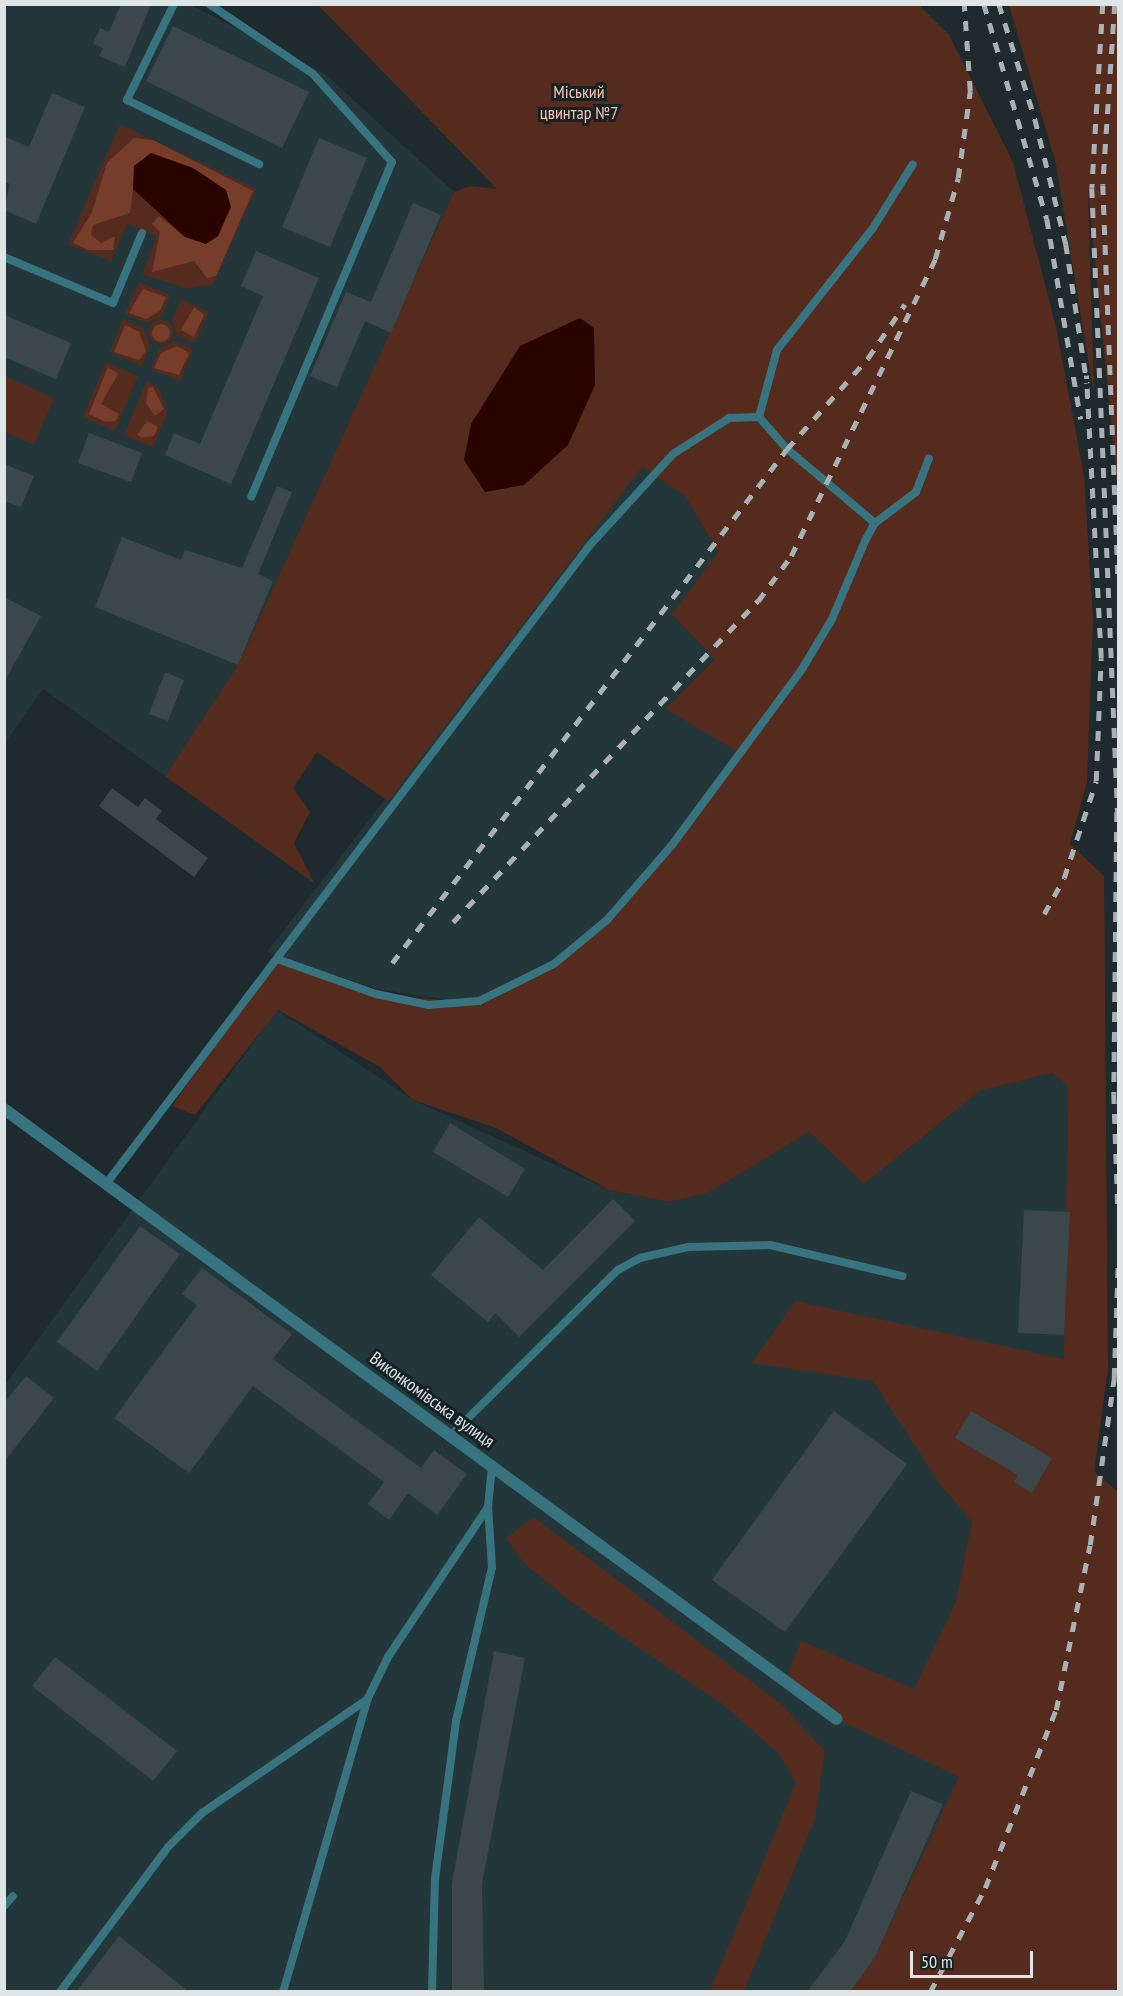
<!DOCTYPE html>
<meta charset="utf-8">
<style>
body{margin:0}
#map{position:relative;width:1123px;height:1996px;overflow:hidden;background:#1e2a2d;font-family:"PT Sans Narrow",sans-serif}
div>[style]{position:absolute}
.built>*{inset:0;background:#23373b}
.green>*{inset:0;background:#552b1d}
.round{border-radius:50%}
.forest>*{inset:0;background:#763d2b}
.water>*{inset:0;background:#2a0400}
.building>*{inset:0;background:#3b474a}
.lane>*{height:8px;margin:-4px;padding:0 4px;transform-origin:4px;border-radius:4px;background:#37747f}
.street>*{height:12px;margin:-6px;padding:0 6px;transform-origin:6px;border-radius:6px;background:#37747f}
.rail>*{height:4.5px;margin-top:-2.25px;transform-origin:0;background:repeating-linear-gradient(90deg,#a9b1b4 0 10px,transparent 0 20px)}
span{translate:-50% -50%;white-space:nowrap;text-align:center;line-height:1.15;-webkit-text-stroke:6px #152123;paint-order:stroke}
.park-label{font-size:18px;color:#fbc3b1}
.street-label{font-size:18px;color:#dee5e7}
.frame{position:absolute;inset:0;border:6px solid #dee5e7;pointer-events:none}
.scale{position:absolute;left:910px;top:1951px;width:123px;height:27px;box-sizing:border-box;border:3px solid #dee5e7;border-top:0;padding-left:8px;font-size:18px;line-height:21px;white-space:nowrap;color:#dee5e7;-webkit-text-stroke:4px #152123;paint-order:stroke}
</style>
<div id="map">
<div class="built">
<div style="clip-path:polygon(5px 5px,191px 5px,325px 74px,454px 192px,238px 665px,165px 776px,43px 689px,5px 743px)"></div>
<div style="clip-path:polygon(642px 466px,685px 496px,718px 552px,715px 658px,667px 709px,741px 752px,672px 845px,581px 942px,521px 984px,463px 1002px,377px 989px,267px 952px)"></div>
<div style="clip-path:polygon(277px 1010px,413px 1100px,609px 1190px,669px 1202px,708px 1193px,809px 1132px,864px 1184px,980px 1091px,1052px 1073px,1068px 1086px,1073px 1460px,1008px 1764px,882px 1991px,5px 1992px,5px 1385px)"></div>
</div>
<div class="green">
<div style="clip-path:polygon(318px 5px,919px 5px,949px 35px,1013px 162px,1056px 327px,1084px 476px,1093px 619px,1087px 782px,1070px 844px,1104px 876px,1108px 1368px,1094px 1471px,1118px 1492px,1118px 1991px,850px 1991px,875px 1957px,959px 1777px,837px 1719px,785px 1681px,801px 1641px,914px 1689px,956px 1602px,972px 1522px,940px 1484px,873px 1381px,752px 1363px,795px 1301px,1064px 1359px,1068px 1086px,1052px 1073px,980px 1091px,864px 1184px,809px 1132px,708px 1193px,669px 1202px,609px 1190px,496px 1128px,413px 1100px,380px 1067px,278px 1010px,195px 1115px,172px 1106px,277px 959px,376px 994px,463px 1002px,512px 987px,581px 942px,640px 885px,740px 753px,666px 709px,715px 659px,672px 614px,718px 552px,685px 496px,642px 467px,388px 801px,317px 752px,293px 788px,310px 812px,294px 843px,315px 884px,165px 776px,238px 665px,454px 192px,470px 186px,497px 189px)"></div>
<div style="clip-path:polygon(1009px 5px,1118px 5px,1118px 492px,1088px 188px,1094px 395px,1056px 164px)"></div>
<div style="clip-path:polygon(120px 124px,256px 189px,213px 284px,189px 289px,142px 274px,157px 236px,127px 224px,111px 261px,68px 244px)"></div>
<div style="clip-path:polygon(139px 282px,170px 295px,162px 316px,147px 323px,125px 314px)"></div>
<div style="clip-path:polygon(181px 299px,209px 312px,195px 343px,177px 336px,172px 319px)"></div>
<div style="clip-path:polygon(123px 319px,144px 329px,150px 345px,142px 366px,110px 352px)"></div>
<div class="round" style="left:149px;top:320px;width:24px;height:24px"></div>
<div style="clip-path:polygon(175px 341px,193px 349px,180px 381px,151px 369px,159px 349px)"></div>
<div style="clip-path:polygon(106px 362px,138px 376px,115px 431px,83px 417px)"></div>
<div style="clip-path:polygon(5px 376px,54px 398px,34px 445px,5px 432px)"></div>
<div style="clip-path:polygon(147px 380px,160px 390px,167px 413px,153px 447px,124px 435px)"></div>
<div style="clip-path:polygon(534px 1517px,781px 1704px,825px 1751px,815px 1818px,744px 1991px,710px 1991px,796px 1782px,779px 1754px,721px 1703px,571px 1602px,524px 1563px,506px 1538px)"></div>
</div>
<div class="forest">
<div style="clip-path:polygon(134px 138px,153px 140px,253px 191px,216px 276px,207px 278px,194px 261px,152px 272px,160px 232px,152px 224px,159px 216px,185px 237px,206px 244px,133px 189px,130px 213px,93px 225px,91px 235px,101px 243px,115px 236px,113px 250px,89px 250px,73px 243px,92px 212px,107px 163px)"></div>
<div style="clip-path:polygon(143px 289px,166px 297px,160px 311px,146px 319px,129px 313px)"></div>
<div style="clip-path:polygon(194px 307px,204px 315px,194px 337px,181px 330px)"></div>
<div class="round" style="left:152px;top:324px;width:18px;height:18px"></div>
<div style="clip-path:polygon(125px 325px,139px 332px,146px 351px,139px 360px,114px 352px)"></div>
<div style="clip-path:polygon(177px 346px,189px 353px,179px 375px,154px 368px,161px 353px)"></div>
<div style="clip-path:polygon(108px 367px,118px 374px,101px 404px,119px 414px,116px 421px,106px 422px,89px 414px)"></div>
<div style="clip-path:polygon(153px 387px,164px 409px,155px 416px,146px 403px,148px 388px)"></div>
<div style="clip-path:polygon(147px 421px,158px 427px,154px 436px,142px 438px,137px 435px)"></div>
</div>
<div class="water">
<div style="clip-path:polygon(151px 153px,193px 168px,226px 190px,231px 207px,218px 236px,206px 244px,185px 237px,133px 189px,134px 166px)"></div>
<div style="clip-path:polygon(580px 318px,594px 328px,595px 385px,568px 445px,524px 485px,485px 492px,464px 460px,471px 424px,520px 346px)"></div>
</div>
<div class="building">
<div style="clip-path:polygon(121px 4px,151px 4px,125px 67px,99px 56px,103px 48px,93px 44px,100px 28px,109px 32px)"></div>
<div style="clip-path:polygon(173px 26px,309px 92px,282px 148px,146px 81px)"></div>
<div style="clip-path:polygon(52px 93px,85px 107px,36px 224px,4px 210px,10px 184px,4px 182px,4px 136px,29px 147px)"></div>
<div style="clip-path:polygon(319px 138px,367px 158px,330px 247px,282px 227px)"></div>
<div style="clip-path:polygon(413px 203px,441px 215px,391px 333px,365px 321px,337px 387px,310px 376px,346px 292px,371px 302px)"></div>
<div style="clip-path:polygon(256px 251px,319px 278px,231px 484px,165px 455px,174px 433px,200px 444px,263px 296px,241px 286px)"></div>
<div style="clip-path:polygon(4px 315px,71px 343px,56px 379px,4px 357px)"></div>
<div style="clip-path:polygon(89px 433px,142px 453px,131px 482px,78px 463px)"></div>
<div style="clip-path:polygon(4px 464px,34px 476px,21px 507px,4px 501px)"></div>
<div style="clip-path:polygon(277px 486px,292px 492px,258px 574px,273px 581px,238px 665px,95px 607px,122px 537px,181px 560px,185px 550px,242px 568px)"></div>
<div style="clip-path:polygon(4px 597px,41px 616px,4px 682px)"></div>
<div style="clip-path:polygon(165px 672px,184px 680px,168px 721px,149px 714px)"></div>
<div style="clip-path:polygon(112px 788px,138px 807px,145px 798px,162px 811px,156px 819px,208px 858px,194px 877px,99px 806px)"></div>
<div style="clip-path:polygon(450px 1123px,525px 1169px,508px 1197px,433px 1152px)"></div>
<div style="clip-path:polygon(613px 1199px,635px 1221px,519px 1337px,495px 1313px,488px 1322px,431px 1275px,479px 1217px,543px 1270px)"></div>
<div style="clip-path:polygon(1024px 1210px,1070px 1212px,1064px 1335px,1018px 1333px)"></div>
<div style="clip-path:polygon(140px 1226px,180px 1254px,97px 1371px,57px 1342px)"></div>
<div style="clip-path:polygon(202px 1268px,292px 1334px,273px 1359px,421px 1468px,434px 1450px,467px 1474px,437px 1515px,408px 1493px,389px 1520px,368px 1504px,384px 1482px,253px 1386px,189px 1473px,114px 1418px,197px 1305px,182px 1294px)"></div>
<div style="clip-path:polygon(26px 1376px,54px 1398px,4px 1462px,4px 1403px)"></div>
<div style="clip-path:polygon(834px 1411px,907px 1464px,785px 1632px,712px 1580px)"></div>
<div style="clip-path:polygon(971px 1411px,1052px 1458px,1032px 1493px,1014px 1482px,1018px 1475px,955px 1438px)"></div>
<div style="clip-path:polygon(494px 1651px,525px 1658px,482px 1884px,484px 1992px,452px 1992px,452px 1883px)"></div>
<div style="clip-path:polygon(55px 1657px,177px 1751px,153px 1781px,32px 1686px)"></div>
<div style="clip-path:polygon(911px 1791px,943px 1804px,875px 1957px,850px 1992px,807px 1992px,845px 1941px)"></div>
<div style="clip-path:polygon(119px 1936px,189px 1992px,76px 1992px)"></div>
</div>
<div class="lane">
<div style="left:174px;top:4px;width:107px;rotate:116.1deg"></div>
<div style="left:127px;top:100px;width:147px;rotate:25.9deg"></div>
<div style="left:209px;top:4px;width:125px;rotate:33.9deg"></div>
<div style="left:313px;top:74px;width:118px;rotate:48.1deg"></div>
<div style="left:392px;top:162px;width:363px;rotate:112.8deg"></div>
<div style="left:4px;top:257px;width:118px;rotate:22.9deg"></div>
<div style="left:113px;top:303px;width:76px;rotate:-67.5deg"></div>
<div style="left:759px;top:417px;width:43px;rotate:48.8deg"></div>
<div style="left:787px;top:449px;width:115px;rotate:40.1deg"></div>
<div style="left:277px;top:959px;width:105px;rotate:19.5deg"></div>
<div style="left:376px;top:994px;width:53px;rotate:11.9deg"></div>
<div style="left:428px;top:1005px;width:51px;rotate:-4.5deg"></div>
<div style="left:479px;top:1001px;width:84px;rotate:-26.3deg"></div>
<div style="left:554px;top:964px;width:69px;rotate:-39.7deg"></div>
<div style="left:607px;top:920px;width:99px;rotate:-49.1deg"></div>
<div style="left:672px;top:845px;width:219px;rotate:-53.5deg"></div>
<div style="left:802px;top:669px;width:58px;rotate:-59deg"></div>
<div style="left:832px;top:619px;width:87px;rotate:-67deg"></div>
<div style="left:866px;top:539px;width:18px;rotate:-61deg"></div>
<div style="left:875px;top:523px;width:51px;rotate:-37.1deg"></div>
<div style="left:916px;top:492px;width:36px;rotate:-69deg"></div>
<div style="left:106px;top:1184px;width:802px;rotate:-52.86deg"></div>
<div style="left:590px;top:545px;width:123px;rotate:-47.6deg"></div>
<div style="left:673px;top:454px;width:67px;rotate:-32.7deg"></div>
<div style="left:729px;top:418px;width:30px;rotate:-2deg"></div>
<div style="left:759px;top:417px;width:69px;rotate:-75deg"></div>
<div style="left:777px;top:350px;width:155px;rotate:-51.8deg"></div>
<div style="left:873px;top:228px;width:75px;rotate:-58deg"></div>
<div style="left:450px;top:1436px;width:236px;rotate:-44.7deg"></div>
<div style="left:618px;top:1270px;width:25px;rotate:-29deg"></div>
<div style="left:640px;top:1258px;width:49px;rotate:-12.9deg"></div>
<div style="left:688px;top:1247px;width:82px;rotate:-1.4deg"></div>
<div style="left:770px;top:1245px;width:136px;rotate:13.2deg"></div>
<div style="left:4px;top:1906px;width:13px;rotate:-48deg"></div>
<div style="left:60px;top:1992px;width:181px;rotate:-53.3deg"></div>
<div style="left:168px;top:1847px;width:48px;rotate:-45deg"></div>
<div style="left:202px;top:1813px;width:201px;rotate:-34.5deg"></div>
<div style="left:283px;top:1992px;width:306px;rotate:-73.9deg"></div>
<div style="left:368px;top:1698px;width:46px;rotate:-64deg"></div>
<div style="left:388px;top:1657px;width:180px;rotate:-56.3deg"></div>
<div style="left:432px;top:1992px;width:113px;rotate:-88.5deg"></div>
<div style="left:435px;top:1879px;width:159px;rotate:-82.4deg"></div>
<div style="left:456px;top:1721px;width:158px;rotate:-76.8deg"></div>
<div style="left:492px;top:1567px;width:60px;rotate:-93.8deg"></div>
<div style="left:488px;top:1507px;width:41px;rotate:-84.4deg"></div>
</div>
<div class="street">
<div style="left:4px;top:1109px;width:1032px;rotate:36.22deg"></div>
</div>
<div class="rail">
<div style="left:984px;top:4px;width:224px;rotate:73.7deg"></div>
<div style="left:1047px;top:219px;width:203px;rotate:80.4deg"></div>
<div style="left:999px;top:4px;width:121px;rotate:72.6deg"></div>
<div style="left:1035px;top:119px;width:129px;rotate:76.1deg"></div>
<div style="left:1066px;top:244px;width:141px;rotate:81.4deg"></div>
<div style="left:1103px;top:4px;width:184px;rotate:93.4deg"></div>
<div style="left:1092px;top:188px;width:632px;rotate:87.64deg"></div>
<div style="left:1115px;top:4px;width:181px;rotate:93.8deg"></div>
<div style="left:1103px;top:185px;width:389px;rotate:87.8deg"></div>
<div style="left:1117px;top:812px;width:282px;rotate:90.6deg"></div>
<div style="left:1114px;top:1094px;width:115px;rotate:88deg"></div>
<div style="left:1044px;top:914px;width:41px;rotate:-60.9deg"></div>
<div style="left:1064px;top:878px;width:102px;rotate:-71.7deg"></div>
<div style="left:1096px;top:781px;width:123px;rotate:-87.7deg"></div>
<div style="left:1101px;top:658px;width:283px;rotate:-93deg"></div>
<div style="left:453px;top:922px;width:443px;rotate:-46.5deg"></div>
<div style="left:758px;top:601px;width:56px;rotate:-53.7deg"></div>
<div style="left:791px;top:556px;width:330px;rotate:-64.1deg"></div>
<div style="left:935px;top:259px;width:84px;rotate:-74.1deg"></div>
<div style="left:958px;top:178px;width:88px;rotate:-82.1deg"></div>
<div style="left:970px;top:91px;width:87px;rotate:-93.9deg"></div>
<div style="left:392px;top:963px;width:648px;rotate:-52.46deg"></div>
<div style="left:787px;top:449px;width:122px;rotate:-48.3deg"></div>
<div style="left:868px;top:358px;width:65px;rotate:-55.6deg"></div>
<div style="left:930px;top:1992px;width:118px;rotate:-62.1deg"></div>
<div style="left:985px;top:1888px;width:192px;rotate:-68.3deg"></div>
<div style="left:1056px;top:1710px;width:168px;rotate:-78.4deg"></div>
<div style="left:1090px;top:1545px;width:169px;rotate:-81.8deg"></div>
<div style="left:1114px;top:1378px;width:113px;rotate:-88deg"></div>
</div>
<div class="park-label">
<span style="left:579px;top:103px">Міський<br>цвинтар №7</span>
</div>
<div class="street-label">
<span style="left:432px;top:1400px;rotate:36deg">Виконкомівська вулиця</span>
</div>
<div class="frame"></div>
<div class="scale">50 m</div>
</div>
